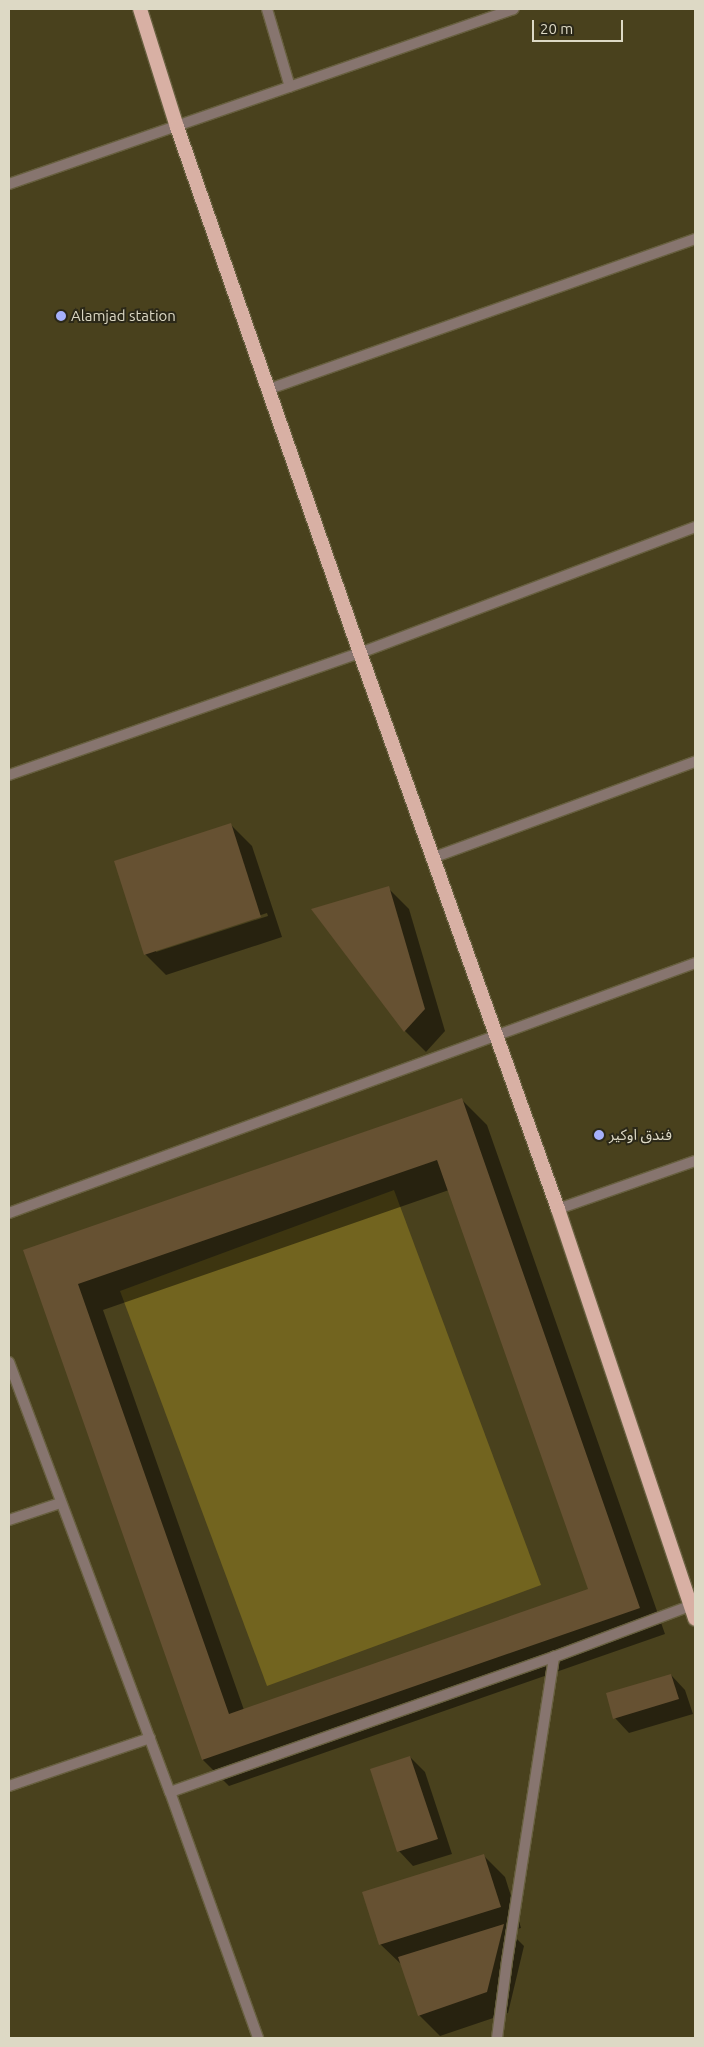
<!DOCTYPE html>
<meta charset="utf-8">
<style>
body{margin:0}
#map{position:relative;width:704px;height:2047px;overflow:hidden;background:#49411d;font-family:Ubuntu,"Noto Sans Arabic",sans-serif}
div>[style]{position:absolute}
.green>*{inset:0;background:#72641f}
.shadow>*{inset:0;background:#0007}
.building>*{inset:0;background:#665132}
.roads{filter:drop-shadow(1px 0 #675f3f) drop-shadow(-1px 0 #675f3f) drop-shadow(0 1px #675f3f) drop-shadow(0 -1px #675f3f)}
.service>*{height:10px;margin:-5px;padding:0 5px;transform-origin:5px;border-radius:5px;background:#87756f}
.minor>*{height:10px;margin:-5px;padding:0 5px;transform-origin:5px;border-radius:5px;background:#87756f}
.tertiary>*{height:10px;margin:-5px;padding:0 5px;transform-origin:5px;border-radius:5px;background:#87756f}
.trunk>*{height:14px;margin:-7px;padding:0 7px;transform-origin:7px;border-radius:7px;background:#d8b0a4}
.dots>*{width:14px;height:14px;translate:-50% -50%;box-sizing:border-box;border:2px solid #2b2818;border-radius:50%}
span{translate:-50% -50%;white-space:nowrap;text-align:center;line-height:1.15;-webkit-text-stroke:4px #2b2818;paint-order:stroke}
.poi-label{font-size:15px;color:#ddd9c5}
.left{translate:0 -50%;text-align:left}
.frame{position:absolute;inset:0;border:10px solid #ddd9c5;pointer-events:none}
.scale{position:absolute;left:532px;top:20px;width:91px;height:22px;box-sizing:border-box;border:2px solid #ddd9c5;border-top:0;padding-left:6px;font-size:15px;line-height:18px;white-space:nowrap;color:#ddd9c5;-webkit-text-stroke:4px #2b2818;paint-order:stroke}
</style>
<div id="map">
<div class="green">
<div style="clip-path:polygon(394px 1190px,541px 1585px,267px 1686px,120px 1291px)"></div>
</div>
<div class="shadow">
<div style="clip-path:polygon(evenodd,231px 825px,252px 846px,282px 937px,166px 975px,145px 954px,231px 825px,267px 913px,268px 916px,156px 952px,156px 950px,267px 913px)"></div>
<div style="clip-path:polygon(388px 888px,409px 909px,445px 1031px,426px 1052px,405px 1031px,313px 909px)"></div>
<div style="clip-path:polygon(evenodd,461px 1099px,487px 1125px,665px 1634px,229px 1786px,203px 1760px,25px 1251px,461px 1099px,449px 1190px,589px 1590px,244px 1710px,103px 1310px,449px 1190px)"></div>
<div style="clip-path:polygon(671px 1675px,685px 1690px,693px 1714px,629px 1733px,615px 1718px)"></div>
<div style="clip-path:polygon(410px 1757px,425px 1772px,452px 1854px,413px 1866px,399px 1851px)"></div>
<div style="clip-path:polygon(484px 1856px,505px 1877px,521px 1928px,509px 1931px,524px 1946px,508px 2013px,440px 2036px,419px 2015px,402px 1965px,380px 1944px)"></div>
</div>
<div class="building">
<div style="clip-path:polygon(231px 823px,261px 917px,144px 955px,114px 861px)"></div>
<div style="clip-path:polygon(389px 886px,425px 1009px,404px 1032px,311px 909px)"></div>
<div style="clip-path:polygon(evenodd,462px 1098px,640px 1608px,202px 1760px,23px 1250px,462px 1098px,437px 1160px,588px 1589px,229px 1714px,78px 1284px,437px 1160px)"></div>
<div style="clip-path:polygon(671px 1674px,679px 1699px,613px 1719px,606px 1693px)"></div>
<div style="clip-path:polygon(410px 1756px,438px 1839px,397px 1852px,370px 1769px)"></div>
<div style="clip-path:polygon(484px 1854px,501px 1907px,379px 1945px,362px 1892px)"></div>
<div style="clip-path:polygon(504px 1924px,487px 1992px,418px 2016px,398px 1957px)"></div>
</div>
<div class="roads">
<div class="service">
<div style="left:267px;top:9px;width:81px;rotate:73.6deg"></div>
</div>
<div class="minor">
<div style="left:269px;top:389px;width:452px;rotate:-19.4deg"></div>
<div style="left:432px;top:858px;width:280px;rotate:-20.1deg"></div>
<div style="left:558px;top:1209px;width:145px;rotate:-19.3deg"></div>
<div style="left:9px;top:1213px;width:730px;rotate:-20.02deg"></div>
<div style="left:9px;top:1362px;width:459px;rotate:69.5deg"></div>
<div style="left:170px;top:1792px;width:261px;rotate:70.3deg"></div>
<div style="left:9px;top:1520px;width:54px;rotate:-18.4deg"></div>
<div style="left:9px;top:1786px;width:149px;rotate:-18.8deg"></div>
<div style="left:170px;top:1792px;width:407px;rotate:-19.4deg"></div>
<div style="left:554px;top:1657px;width:145px;rotate:-20.6deg"></div>
<div style="left:497px;top:2038px;width:78px;rotate:-82.6deg"></div>
<div style="left:507px;top:1961px;width:308px;rotate:-81.2deg"></div>
</div>
<div class="tertiary">
<div style="left:9px;top:184px;width:534px;rotate:-19.11deg"></div>
<div style="left:9px;top:775px;width:372px;rotate:-19.2deg"></div>
<div style="left:360px;top:653px;width:358px;rotate:-20.6deg"></div>
</div>
<div class="trunk">
<div style="left:140px;top:9px;width:124px;rotate:72.6deg"></div>
<div style="left:177px;top:127px;width:557px;rotate:70.82deg"></div>
<div style="left:360px;top:653px;width:590px;rotate:70.4deg"></div>
<div style="left:558px;top:1209px;width:432px;rotate:71.5deg"></div>
</div>
</div>
<div class="dots">
<div style="left:61px;top:316px;background:#a6b1fc"></div>
<div style="left:599px;top:1135px;background:#a6b1fc"></div>
</div>
<div class="poi-label">
<span class="left" style="left:71px;top:316px">Alamjad station</span>
<span class="left" style="left:609px;top:1135px">فندق اوكير</span>
</div>
<div class="frame"></div>
<div class="scale">20 m</div>
</div>
